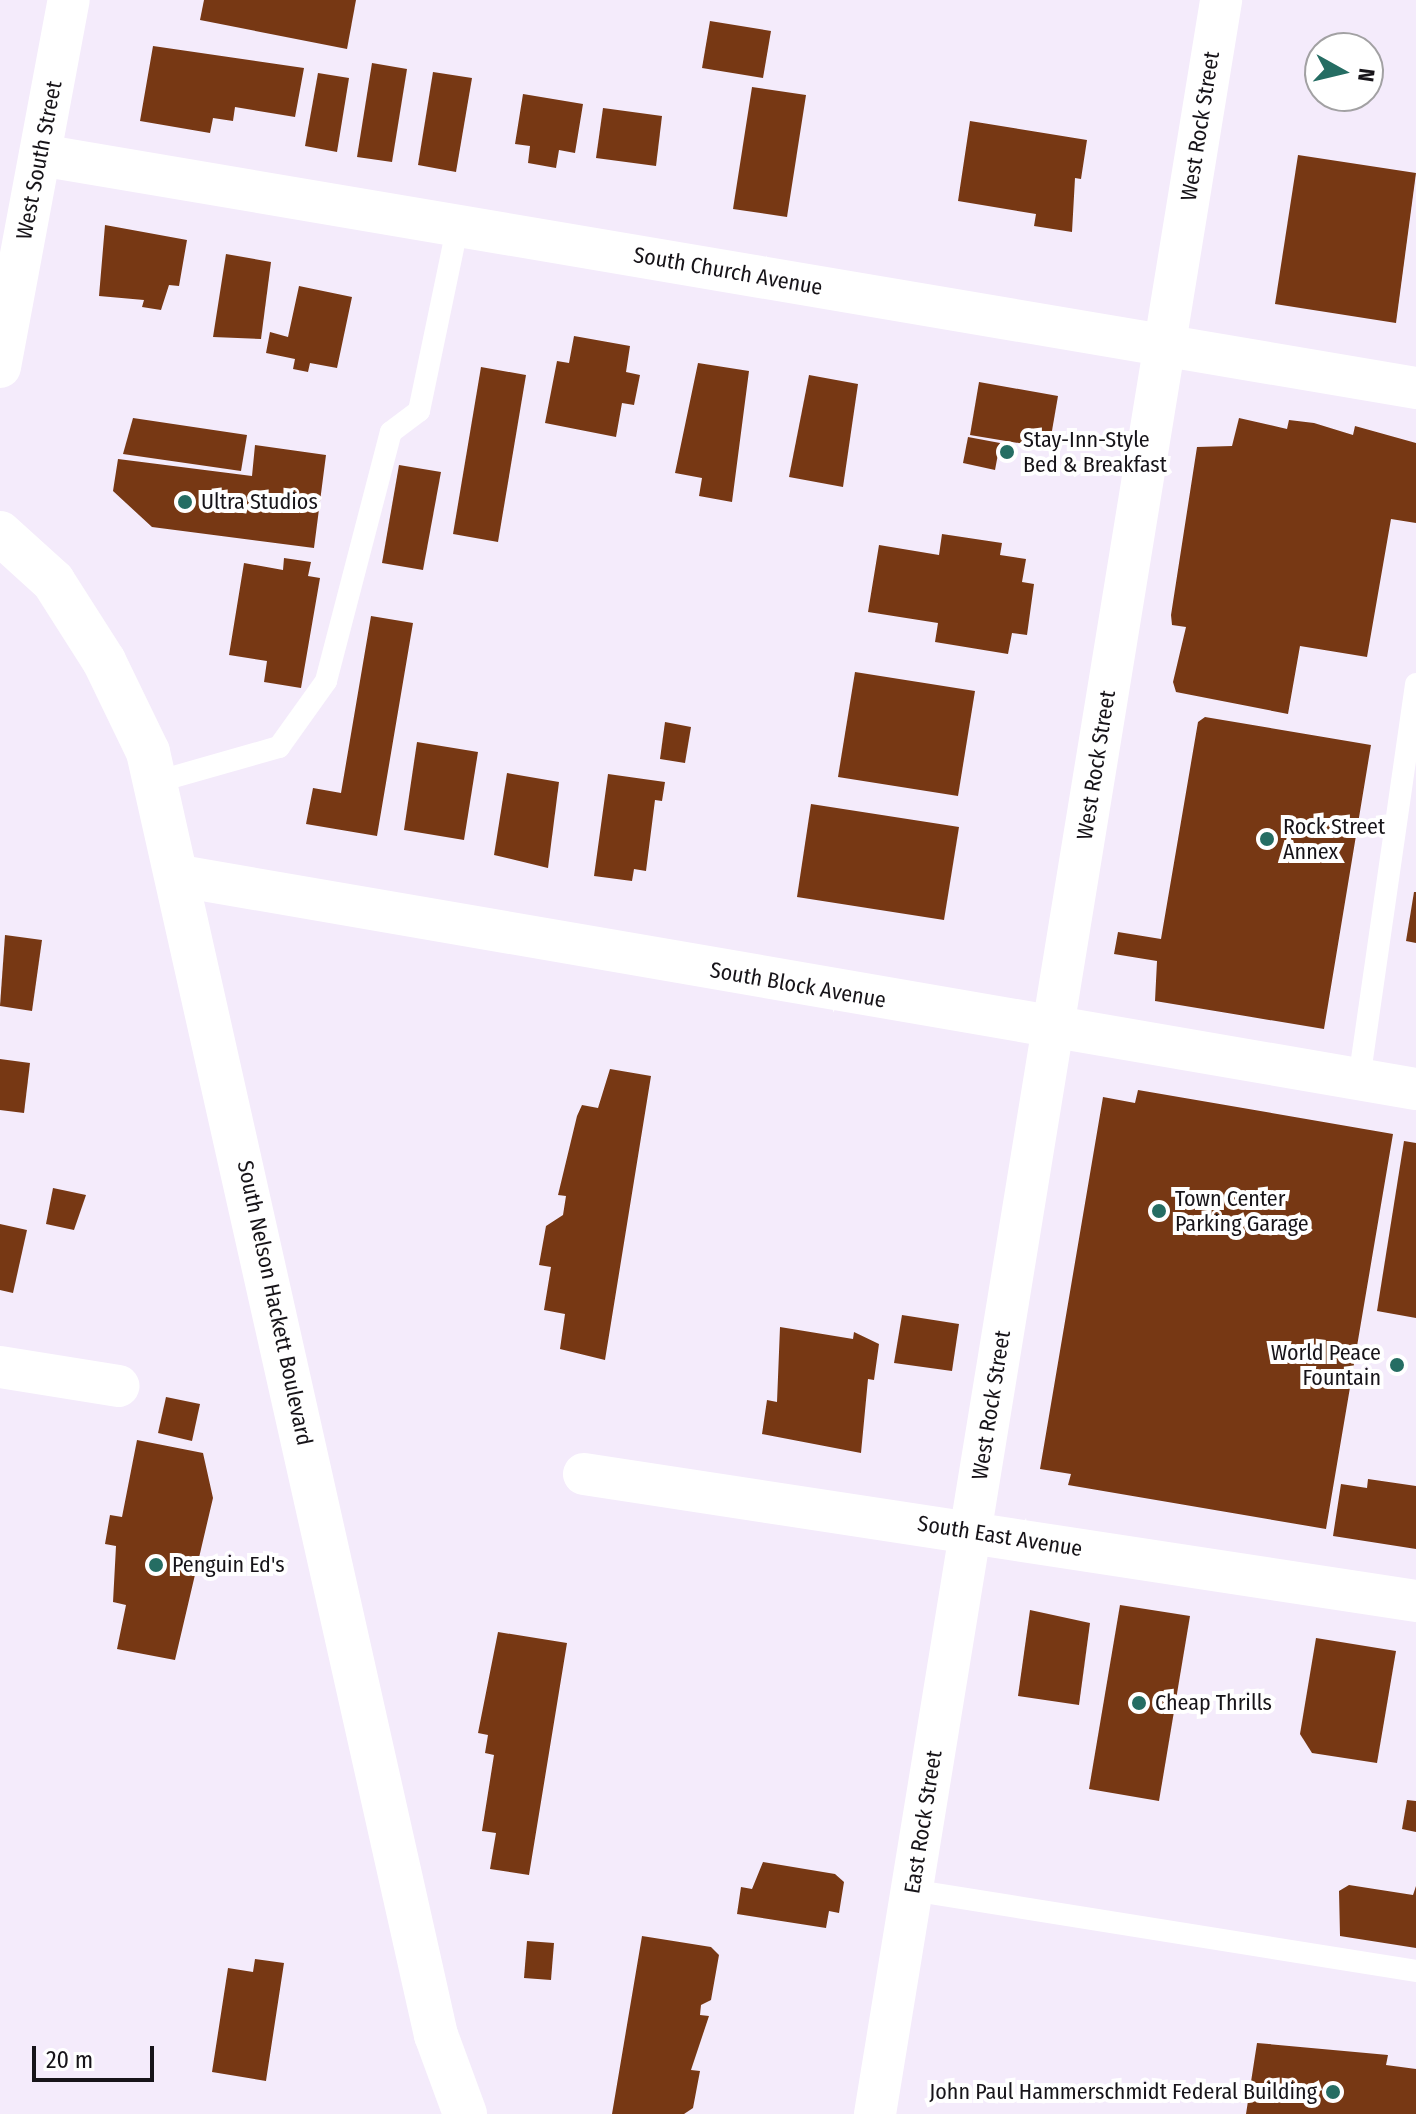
<!DOCTYPE html>
<style>
body{margin:0}
#map{position:relative;width:1416px;height:2114px;overflow:hidden;background:#f4ebfb;font-family:"Fira Sans Condensed",sans-serif}
div>[style]{position:absolute}
.building>*{inset:0;background:#773814}
.service>*{height:22px;margin:-11px;padding:0 11px;transform-origin:11px;border-radius:11px;background:#fff}
.minor>*{height:42px;margin:-21px;padding:0 21px;transform-origin:21px;border-radius:21px;background:#fff}
.primary>*{height:44px;margin:-22px;padding:0 22px;transform-origin:22px;border-radius:22px;background:#fff}
.dots>*{width:22px;height:22px;translate:-50% -50%;box-sizing:border-box;border:4px solid #fff;border-radius:50%}
span{translate:-50% -50%;white-space:nowrap;text-align:center;line-height:1.15;-webkit-text-stroke:8px #fff;paint-order:stroke}
.street-label{font-size:22px;color:#171419}
.poi-label{font-size:22px;color:#171419}
.left{translate:0 -50%;text-align:left}
.right{translate:-100% -50%;text-align:right}
.north{position:absolute;left:1304px;top:32px;width:80px;height:80px;box-sizing:border-box;background:#fff;border:2px solid #a2a1a3;border-radius:50%;rotate:98deg;font-size:22px;font-weight:700;line-height:32px;text-align:center;color:#171419}
.north::after{content:'';display:block;margin:auto;width:28px;height:36px;background:#256d63;clip-path:polygon(50% 0,100% 100%,50% 72%,0 100%)}
.scale{position:absolute;left:32px;top:2046px;width:122px;height:36px;box-sizing:border-box;border:4px solid #171419;border-top:0;padding-left:10px;font-size:24px;line-height:28px;white-space:nowrap;color:#171419;-webkit-text-stroke:6px #fff;paint-order:stroke}
</style>
<div id="map">
<div class="building">
<div style="clip-path:polygon(204px 0,356px 0,347px 49px,200px 20px)"></div>
<div style="clip-path:polygon(710px 21px,771px 31px,763px 78px,702px 68px)"></div>
<div style="clip-path:polygon(153px 46px,304px 68px,295px 117px,235px 107px,233px 121px,213px 118px,210px 133px,140px 121px)"></div>
<div style="clip-path:polygon(372px 63px,407px 69px,392px 162px,357px 157px)"></div>
<div style="clip-path:polygon(433px 72px,472px 78px,456px 172px,418px 165px)"></div>
<div style="clip-path:polygon(318px 73px,349px 78px,337px 152px,305px 146px)"></div>
<div style="clip-path:polygon(752px 87px,806px 95px,787px 217px,733px 209px)"></div>
<div style="clip-path:polygon(523px 94px,583px 104px,575px 153px,559px 150px,556px 168px,528px 163px,530px 146px,515px 144px)"></div>
<div style="clip-path:polygon(603px 108px,662px 116px,656px 166px,596px 158px)"></div>
<div style="clip-path:polygon(970px 121px,1087px 140px,1081px 179px,1075px 178px,1072px 232px,1034px 226px,1036px 214px,958px 201px)"></div>
<div style="clip-path:polygon(1298px 155px,1416px 173px,1396px 323px,1275px 304px)"></div>
<div style="clip-path:polygon(105px 225px,187px 240px,179px 286px,169px 285px,161px 310px,142px 307px,144px 300px,99px 296px)"></div>
<div style="clip-path:polygon(226px 254px,271px 262px,261px 339px,213px 337px)"></div>
<div style="clip-path:polygon(299px 286px,352px 297px,337px 368px,310px 363px,308px 372px,293px 369px,295px 359px,266px 353px,270px 332px,288px 337px)"></div>
<div style="clip-path:polygon(574px 336px,630px 346px,626px 372px,640px 375px,634px 405px,622px 403px,616px 437px,545px 423px,557px 361px,569px 363px)"></div>
<div style="clip-path:polygon(698px 363px,749px 371px,732px 502px,699px 496px,702px 478px,675px 473px)"></div>
<div style="clip-path:polygon(481px 367px,526px 375px,498px 542px,453px 534px)"></div>
<div style="clip-path:polygon(809px 375px,858px 384px,843px 487px,789px 477px)"></div>
<div style="clip-path:polygon(979px 382px,1058px 396px,1049px 448px,970px 435px)"></div>
<div style="clip-path:polygon(133px 418px,247px 435px,241px 471px,123px 454px)"></div>
<div style="clip-path:polygon(1239px 418px,1287px 429px,1289px 420px,1314px 423px,1353px 435px,1355px 426px,1416px 443px,1416px 523px,1391px 519px,1367px 657px,1300px 646px,1288px 714px,1176px 692px,1173px 682px,1186px 627px,1172px 625px,1171px 615px,1197px 447px,1232px 446px)"></div>
<div style="clip-path:polygon(968px 437px,1000px 443px,995px 470px,963px 463px)"></div>
<div style="clip-path:polygon(255px 445px,326px 455px,314px 548px,152px 527px,113px 491px,118px 459px,252px 476px)"></div>
<div style="clip-path:polygon(399px 465px,441px 472px,423px 570px,382px 563px)"></div>
<div style="clip-path:polygon(942px 534px,1002px 543px,1000px 555px,1026px 559px,1022px 582px,1034px 584px,1027px 635px,1012px 633px,1008px 654px,935px 642px,938px 623px,868px 612px,879px 545px,939px 555px)"></div>
<div style="clip-path:polygon(284px 558px,311px 562px,308px 576px,320px 578px,301px 688px,264px 682px,267px 661px,229px 655px,244px 563px,283px 570px)"></div>
<div style="clip-path:polygon(371px 616px,413px 623px,377px 836px,306px 824px,313px 788px,341px 793px)"></div>
<div style="clip-path:polygon(855px 672px,975px 691px,958px 796px,838px 777px)"></div>
<div style="clip-path:polygon(1205px 717px,1371px 745px,1324px 1029px,1155px 1001px,1157px 961px,1114px 954px,1118px 932px,1161px 939px,1198px 722px)"></div>
<div style="clip-path:polygon(665px 722px,691px 727px,685px 763px,660px 759px)"></div>
<div style="clip-path:polygon(417px 742px,478px 752px,464px 840px,404px 830px)"></div>
<div style="clip-path:polygon(507px 773px,559px 782px,548px 868px,494px 855px)"></div>
<div style="clip-path:polygon(608px 774px,665px 782px,662px 801px,655px 800px,646px 871px,634px 869px,632px 881px,594px 876px)"></div>
<div style="clip-path:polygon(811px 804px,959px 827px,944px 920px,797px 897px)"></div>
<div style="clip-path:polygon(1414px 892px,1416px 892px,1416px 943px,1406px 941px)"></div>
<div style="clip-path:polygon(5px 935px,42px 940px,32px 1011px,0 1006px)"></div>
<div style="clip-path:polygon(0 1059px,30px 1063px,24px 1113px,0 1110px)"></div>
<div style="clip-path:polygon(610px 1069px,651px 1076px,605px 1360px,560px 1349px,565px 1314px,544px 1310px,551px 1267px,539px 1265px,546px 1226px,563px 1215px,566px 1196px,558px 1195px,577px 1116px,582px 1105px,598px 1108px)"></div>
<div style="clip-path:polygon(1138px 1090px,1393px 1134px,1326px 1529px,1068px 1485px,1071px 1474px,1040px 1469px,1103px 1097px,1135px 1103px)"></div>
<div style="clip-path:polygon(1404px 1141px,1416px 1143px,1416px 1318px,1377px 1311px)"></div>
<div style="clip-path:polygon(53px 1188px,86px 1195px,74px 1230px,46px 1224px)"></div>
<div style="clip-path:polygon(0 1224px,27px 1230px,13px 1293px,0 1290px)"></div>
<div style="clip-path:polygon(902px 1315px,959px 1324px,952px 1371px,894px 1363px)"></div>
<div style="clip-path:polygon(780px 1327px,853px 1339px,854px 1332px,879px 1344px,874px 1380px,868px 1379px,861px 1453px,762px 1434px,767px 1400px,777px 1402px)"></div>
<div style="clip-path:polygon(166px 1397px,200px 1404px,192px 1441px,158px 1433px)"></div>
<div style="clip-path:polygon(137px 1440px,203px 1453px,213px 1498px,175px 1660px,117px 1649px,126px 1605px,113px 1602px,116px 1546px,105px 1544px,110px 1515px,122px 1517px)"></div>
<div style="clip-path:polygon(1368px 1479px,1416px 1486px,1416px 1549px,1333px 1536px,1341px 1484px,1367px 1488px)"></div>
<div style="clip-path:polygon(1120px 1605px,1190px 1616px,1159px 1801px,1089px 1789px)"></div>
<div style="clip-path:polygon(1030px 1610px,1090px 1623px,1079px 1705px,1018px 1696px)"></div>
<div style="clip-path:polygon(498px 1632px,567px 1643px,529px 1875px,490px 1869px,496px 1833px,482px 1831px,494px 1755px,485px 1753px,488px 1735px,478px 1733px)"></div>
<div style="clip-path:polygon(1316px 1638px,1396px 1651px,1377px 1763px,1312px 1753px,1300px 1734px)"></div>
<div style="clip-path:polygon(1407px 1800px,1416px 1801px,1416px 1832px,1402px 1829px)"></div>
<div style="clip-path:polygon(763px 1862px,835px 1874px,844px 1882px,839px 1913px,829px 1911px,826px 1928px,737px 1914px,741px 1887px,752px 1889px)"></div>
<div style="clip-path:polygon(1349px 1885px,1413px 1895px,1416px 1886px,1416px 1948px,1340px 1936px,1339px 1891px)"></div>
<div style="clip-path:polygon(642px 1936px,711px 1947px,719px 1955px,711px 2000px,701px 2005px,700px 2015px,709px 2016px,691px 2070px,700px 2071px,693px 2108px,684px 2114px,612px 2114px)"></div>
<div style="clip-path:polygon(527px 1941px,554px 1943px,551px 1980px,524px 1978px)"></div>
<div style="clip-path:polygon(255px 1959px,284px 1963px,266px 2081px,212px 2072px,228px 1968px,253px 1972px)"></div>
<div style="clip-path:polygon(1257px 2043px,1388px 2055px,1386px 2065px,1416px 2069px,1416px 2114px,1246px 2114px)"></div>
</div>
<div class="service">
<div style="left:156px;top:782px;width:128px;rotate:-15.9deg"></div>
<div style="left:279px;top:747px;width:81px;rotate:-54.5deg"></div>
<div style="left:326px;top:681px;width:257px;rotate:-75.4deg"></div>
<div style="left:391px;top:432px;width:35px;rotate:-37deg"></div>
<div style="left:419px;top:411px;width:190px;rotate:-78.2deg"></div>
<div style="left:1359px;top:1080px;width:400px;rotate:-81.8deg"></div>
<div style="left:911px;top:1890px;width:511px;rotate:9.11deg"></div>
</div>
<div class="minor">
<div style="left:40px;top:155px;width:1396px;rotate:9.61deg"></div>
<div style="left:0;top:367px;width:373px;rotate:-79.4deg"></div>
<div style="left:180px;top:876px;width:1254px;rotate:9.78deg"></div>
<div style="left:0;top:1367px;width:120px;rotate:9.1deg"></div>
<div style="left:584px;top:1474px;width:842px;rotate:8.68deg"></div>
<div style="left:875px;top:2114px;width:2142px;rotate:-80.7deg"></div>
</div>
<div class="primary">
<div style="left:0;top:533px;width:72px;rotate:42.2deg"></div>
<div style="left:53px;top:581px;width:95px;rotate:57.5deg"></div>
<div style="left:104px;top:661px;width:101px;rotate:64.2deg"></div>
<div style="left:148px;top:752px;width:1315px;rotate:77.35deg"></div>
<div style="left:436px;top:2035px;width:84px;rotate:69.8deg"></div>
</div>
<div class="dots">
<div style="left:1007px;top:452px;background:#256d63"></div>
<div style="left:185px;top:502px;background:#256d63"></div>
<div style="left:1267px;top:839px;background:#256d63"></div>
<div style="left:1159px;top:1211px;background:#256d63"></div>
<div style="left:1397px;top:1365px;background:#256d63"></div>
<div style="left:156px;top:1565px;background:#256d63"></div>
<div style="left:1139px;top:1703px;background:#256d63"></div>
<div style="left:1333px;top:2092px;background:#256d63"></div>
</div>
<div class="street-label">
<span style="left:1200px;top:126px;rotate:-81deg">West Rock Street</span>
<span style="left:39px;top:160px;rotate:-79deg">West South Street</span>
<span style="left:728px;top:271px;rotate:10deg">South Church Avenue</span>
<span style="left:1096px;top:765px;rotate:-81deg">West Rock Street</span>
<span style="left:798px;top:985px;rotate:10deg">South Block Avenue</span>
<span style="left:275px;top:1303px;rotate:78deg">South Nelson Hackett Boulevard</span>
<span style="left:991px;top:1405px;rotate:-81deg">West Rock Street</span>
<span style="left:1000px;top:1536px;rotate:9deg">South East Avenue</span>
<span style="left:923px;top:1822px;rotate:-81deg">East Rock Street</span>
</div>
<div class="poi-label">
<span class="left" style="left:1023px;top:452px">Stay-Inn-Style<br>Bed &amp; Breakfast</span>
<span class="left" style="left:201px;top:502px">Ultra Studios</span>
<span class="left" style="left:1283px;top:839px">Rock Street<br>Annex</span>
<span class="left" style="left:1175px;top:1211px">Town Center<br>Parking Garage</span>
<span class="right" style="left:1381px;top:1365px">World Peace<br>Fountain</span>
<span class="left" style="left:172px;top:1565px">Penguin Ed's</span>
<span class="left" style="left:1155px;top:1703px">Cheap Thrills</span>
<span class="right" style="left:1317px;top:2092px">John Paul Hammerschmidt Federal Building</span>
</div>
<div class="north">N</div>
<div class="scale">20 m</div>
</div>
